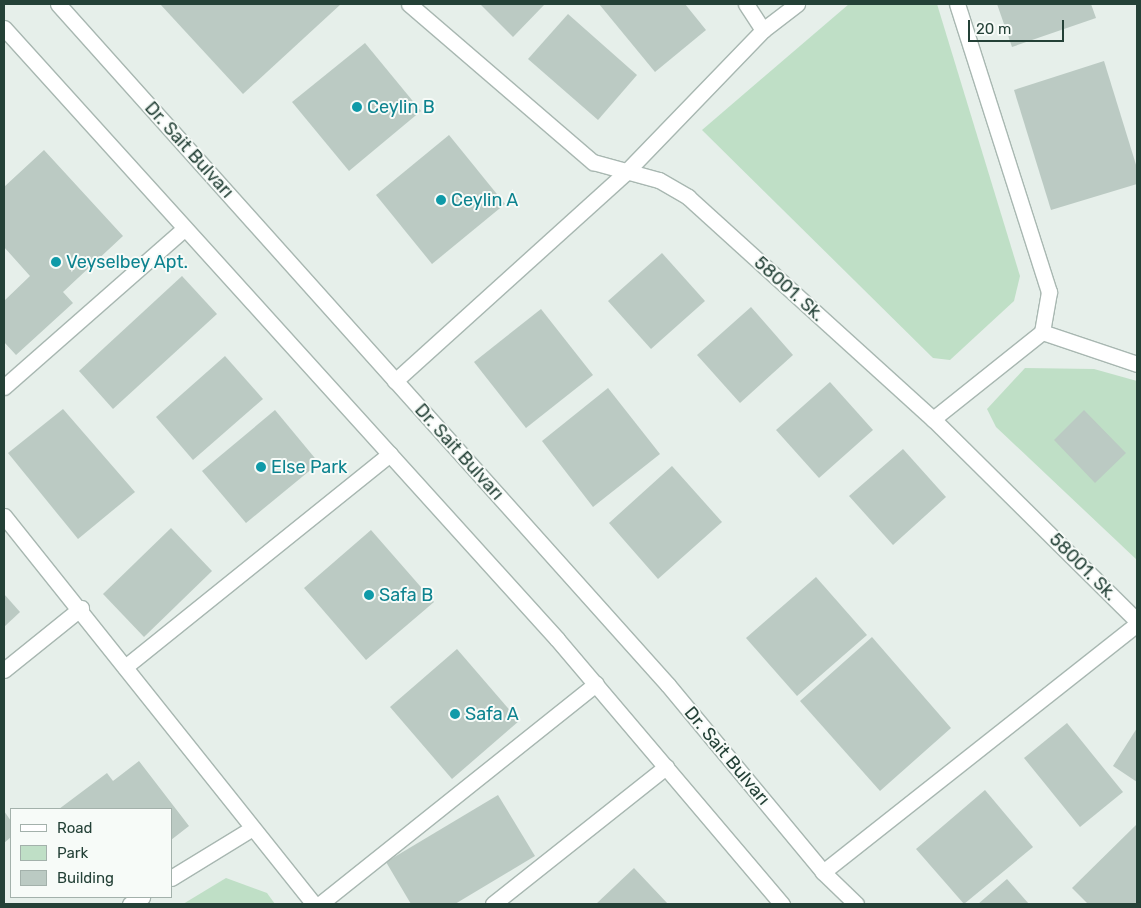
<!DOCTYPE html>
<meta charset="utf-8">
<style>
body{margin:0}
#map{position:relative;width:1141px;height:908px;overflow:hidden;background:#e6efea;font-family:Rubik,sans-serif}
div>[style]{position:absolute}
.green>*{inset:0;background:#bfdfc6}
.building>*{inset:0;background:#bbcac3}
.roads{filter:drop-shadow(1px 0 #a8b7b1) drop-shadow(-1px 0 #a8b7b1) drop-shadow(0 1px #a8b7b1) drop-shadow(0 -1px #a8b7b1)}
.street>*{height:15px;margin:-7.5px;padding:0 7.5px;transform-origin:7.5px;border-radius:7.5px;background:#fff}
.secondary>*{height:15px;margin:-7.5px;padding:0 7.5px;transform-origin:7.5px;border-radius:7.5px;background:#fff}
.dots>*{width:14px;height:14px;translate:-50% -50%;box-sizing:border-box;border:2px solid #f7fbf8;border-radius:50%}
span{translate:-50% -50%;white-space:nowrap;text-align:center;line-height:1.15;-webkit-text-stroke:4px #f7fbf8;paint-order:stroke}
.culture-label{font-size:18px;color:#0d838f}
.left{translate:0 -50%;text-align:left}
.street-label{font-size:18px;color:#244137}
.frame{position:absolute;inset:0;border:5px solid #244137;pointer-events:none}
.legend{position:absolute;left:10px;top:808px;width:162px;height:90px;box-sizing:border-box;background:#f7fbf8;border:1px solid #a3b1ab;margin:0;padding:6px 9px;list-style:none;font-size:15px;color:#244137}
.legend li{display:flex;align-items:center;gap:10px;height:25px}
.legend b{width:25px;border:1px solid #a3b1ab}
.scale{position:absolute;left:968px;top:20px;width:96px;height:22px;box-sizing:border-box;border:2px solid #244137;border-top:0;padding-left:6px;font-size:15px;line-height:18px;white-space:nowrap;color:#244137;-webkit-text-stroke:4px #f7fbf8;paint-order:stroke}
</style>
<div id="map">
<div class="green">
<div style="clip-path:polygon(849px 4px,937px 4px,1020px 276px,1014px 301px,950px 360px,933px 358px,702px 130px)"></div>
<div style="clip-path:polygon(1025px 368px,1094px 369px,1137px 381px,1137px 560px,996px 427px,987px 409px)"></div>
<div style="clip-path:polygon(226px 878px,267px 893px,275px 904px,183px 904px)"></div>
</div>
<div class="building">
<div style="clip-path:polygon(160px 4px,341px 4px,243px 94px)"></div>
<div style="clip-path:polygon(480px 4px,545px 4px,513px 37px)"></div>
<div style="clip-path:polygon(599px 4px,685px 4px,706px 30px,655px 72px)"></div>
<div style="clip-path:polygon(997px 4px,1091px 4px,1096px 18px,1012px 47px)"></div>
<div style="clip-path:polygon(568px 14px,637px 75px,598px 120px,528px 59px)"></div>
<div style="clip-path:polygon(365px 43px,421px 111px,349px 171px,292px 102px)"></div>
<div style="clip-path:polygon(1104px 61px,1137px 168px,1137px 184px,1051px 210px,1014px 90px)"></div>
<div style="clip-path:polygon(449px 135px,505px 204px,432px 264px,376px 195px)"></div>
<div style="clip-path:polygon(44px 150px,123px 236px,63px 292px,73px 303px,16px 355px,4px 342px,4px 301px,30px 276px,4px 247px,4px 187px)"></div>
<div style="clip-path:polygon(662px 253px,705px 301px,651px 349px,608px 301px)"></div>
<div style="clip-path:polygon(182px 276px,217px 314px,113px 409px,79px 371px)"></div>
<div style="clip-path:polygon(751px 307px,793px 355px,740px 403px,697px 355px)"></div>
<div style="clip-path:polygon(541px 309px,593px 375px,526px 428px,474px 362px)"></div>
<div style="clip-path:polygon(225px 356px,263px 399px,193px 460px,156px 417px)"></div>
<div style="clip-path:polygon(830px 382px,873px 430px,819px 478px,776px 430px)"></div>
<div style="clip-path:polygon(608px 388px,660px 454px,593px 507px,542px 441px)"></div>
<div style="clip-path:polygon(63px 409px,135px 492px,78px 539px,8px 453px)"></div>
<div style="clip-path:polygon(275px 410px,319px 463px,246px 523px,202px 471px)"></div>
<div style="clip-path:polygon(1084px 410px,1126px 453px,1095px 483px,1054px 440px)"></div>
<div style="clip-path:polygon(903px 449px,946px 497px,893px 545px,849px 496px)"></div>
<div style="clip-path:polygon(672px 466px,722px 522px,658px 579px,609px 523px)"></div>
<div style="clip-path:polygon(171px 528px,212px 571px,144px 637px,103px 594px)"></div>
<div style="clip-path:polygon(371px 530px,434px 602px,366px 660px,304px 588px)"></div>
<div style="clip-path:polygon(816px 577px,867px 635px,797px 696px,746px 638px)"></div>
<div style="clip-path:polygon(4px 594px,20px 612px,4px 627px)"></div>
<div style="clip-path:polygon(872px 637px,951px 728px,880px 791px,800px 701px)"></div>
<div style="clip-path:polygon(457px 649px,519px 721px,452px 779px,390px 707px)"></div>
<div style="clip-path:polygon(1067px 723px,1123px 792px,1080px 827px,1024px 758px)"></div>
<div style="clip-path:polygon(1137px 728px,1137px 782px,1113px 766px)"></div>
<div style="clip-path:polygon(139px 761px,189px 826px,171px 840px,171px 809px,59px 809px,107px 773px,113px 781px)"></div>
<div style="clip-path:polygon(985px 790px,1033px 847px,964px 904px,916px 849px)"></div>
<div style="clip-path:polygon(498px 795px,535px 856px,455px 904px,411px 904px,386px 862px)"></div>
<div style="clip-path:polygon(4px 811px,11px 821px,11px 837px,4px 843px)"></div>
<div style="clip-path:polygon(1137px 824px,1137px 904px,1088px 904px,1072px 888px)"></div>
<div style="clip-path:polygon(634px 868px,668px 904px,596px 904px)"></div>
<div style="clip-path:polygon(1007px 879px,1029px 904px,978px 904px)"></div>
</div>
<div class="roads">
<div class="street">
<div style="left:409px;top:4px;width:243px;rotate:40.7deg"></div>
<div style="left:593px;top:162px;width:68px;rotate:15.3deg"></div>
<div style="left:659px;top:180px;width:34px;rotate:30deg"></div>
<div style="left:688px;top:197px;width:331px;rotate:42.2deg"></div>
<div style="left:933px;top:419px;width:287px;rotate:44.7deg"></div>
<div style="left:746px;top:4px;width:31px;rotate:57deg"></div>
<div style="left:1042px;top:332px;width:100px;rotate:18.6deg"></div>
<div style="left:395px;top:381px;width:310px;rotate:-42.1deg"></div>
<div style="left:625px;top:173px;width:199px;rotate:-46deg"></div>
<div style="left:763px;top:30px;width:43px;rotate:-37.4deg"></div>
<div style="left:4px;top:387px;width:240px;rotate:-41.3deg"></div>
<div style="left:933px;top:419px;width:139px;rotate:-38.6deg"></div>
<div style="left:1042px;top:332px;width:41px;rotate:-80.1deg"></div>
<div style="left:1049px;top:292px;width:302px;rotate:-107.7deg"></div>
<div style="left:4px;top:516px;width:497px;rotate:51.4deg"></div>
<div style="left:125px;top:667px;width:340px;rotate:-38.8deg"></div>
<div style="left:4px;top:670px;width:99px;rotate:-38.8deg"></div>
<div style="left:823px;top:872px;width:400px;rotate:-38.3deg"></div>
<div style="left:171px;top:878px;width:94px;rotate:-31.5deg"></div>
<div style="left:130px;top:904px;width:14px;rotate:-30deg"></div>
<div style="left:320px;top:904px;width:353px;rotate:-38.6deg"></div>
<div style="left:493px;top:904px;width:221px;rotate:-38.4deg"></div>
</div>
<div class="secondary">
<div style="left:58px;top:4px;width:914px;rotate:48.15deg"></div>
<div style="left:668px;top:685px;width:243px;rotate:50.3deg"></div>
<div style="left:823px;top:872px;width:46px;rotate:44.1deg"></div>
<div style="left:4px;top:28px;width:824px;rotate:47.85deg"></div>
<div style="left:557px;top:639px;width:348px;rotate:49.7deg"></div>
</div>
</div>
<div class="dots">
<div style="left:357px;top:107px;background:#0f9aa8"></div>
<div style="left:441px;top:200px;background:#0f9aa8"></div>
<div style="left:56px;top:262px;background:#0f9aa8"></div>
<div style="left:261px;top:467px;background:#0f9aa8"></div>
<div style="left:369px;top:595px;background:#0f9aa8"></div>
<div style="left:455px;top:714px;background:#0f9aa8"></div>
</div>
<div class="culture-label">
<span class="left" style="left:367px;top:107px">Ceylin B</span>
<span class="left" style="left:451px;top:200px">Ceylin A</span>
<span class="left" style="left:66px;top:262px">Veyselbey Apt.</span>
<span class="left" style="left:271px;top:467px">Else Park</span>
<span class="left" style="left:379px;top:595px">Safa B</span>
<span class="left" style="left:465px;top:714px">Safa A</span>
</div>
<div class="street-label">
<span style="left:189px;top:150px;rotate:48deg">Dr. Sait Bulvarı</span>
<span style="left:789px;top:289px;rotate:42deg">58001. Sk.</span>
<span style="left:459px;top:452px;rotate:48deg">Dr. Sait Bulvarı</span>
<span style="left:1083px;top:567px;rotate:45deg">58001. Sk.</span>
<span style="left:727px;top:756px;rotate:50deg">Dr. Sait Bulvarı</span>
</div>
<div class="frame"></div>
<ul class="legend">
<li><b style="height:6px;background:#fff"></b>Road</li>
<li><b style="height:14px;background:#bfdfc6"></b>Park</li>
<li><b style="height:14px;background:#bbcac3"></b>Building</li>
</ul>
<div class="scale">20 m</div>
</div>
